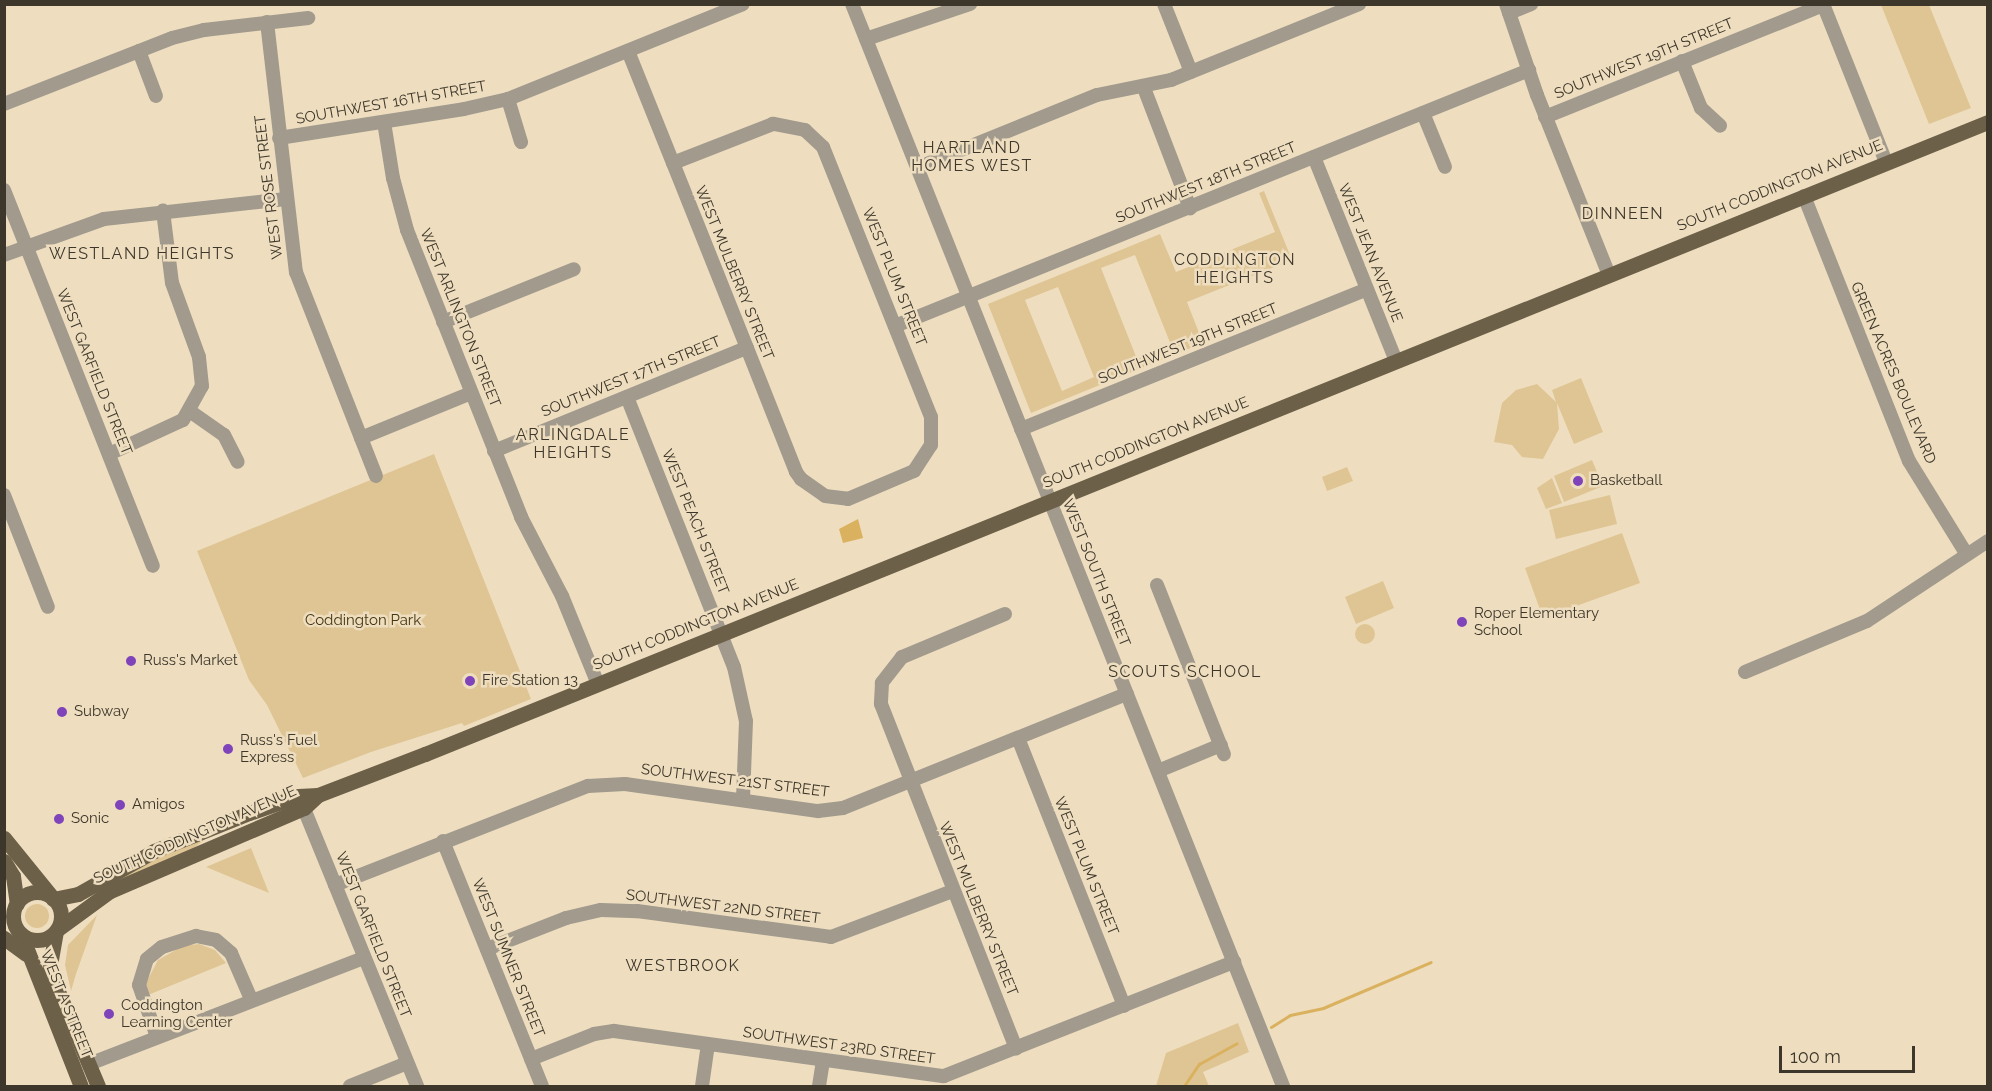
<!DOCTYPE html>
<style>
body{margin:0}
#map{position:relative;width:1992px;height:1091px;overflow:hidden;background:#eedebf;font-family:Raleway,sans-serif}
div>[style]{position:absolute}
.green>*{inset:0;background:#dfc594}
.round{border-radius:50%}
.water>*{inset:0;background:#dab15f}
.stream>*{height:3px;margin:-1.5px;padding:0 1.5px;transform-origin:1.5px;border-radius:1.5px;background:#dab15f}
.minor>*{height:14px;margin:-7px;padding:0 7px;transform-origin:7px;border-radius:7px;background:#a19a8d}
.major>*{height:15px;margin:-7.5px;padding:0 7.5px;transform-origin:7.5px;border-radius:7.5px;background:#6c6049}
.major>.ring{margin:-7.5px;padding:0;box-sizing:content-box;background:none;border:15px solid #6c6049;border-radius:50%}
.dots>*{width:16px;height:16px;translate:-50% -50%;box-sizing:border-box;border:3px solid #eedebf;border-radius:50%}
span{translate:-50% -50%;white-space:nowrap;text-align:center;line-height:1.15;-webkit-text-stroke:5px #eedebf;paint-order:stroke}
.street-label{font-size:15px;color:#3d372b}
.poi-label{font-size:15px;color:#3d372b}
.left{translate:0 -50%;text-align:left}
.park-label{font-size:15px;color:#473612}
.neighbourhood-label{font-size:16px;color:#3d372b;letter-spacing:1.5px}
.frame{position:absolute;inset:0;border:6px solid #3d372b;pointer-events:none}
.scale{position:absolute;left:1779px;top:1046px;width:136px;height:27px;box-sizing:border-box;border:3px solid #3d372b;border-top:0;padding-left:8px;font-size:18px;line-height:21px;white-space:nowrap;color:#3d372b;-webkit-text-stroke:4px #eedebf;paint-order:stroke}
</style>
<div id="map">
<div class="green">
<div style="clip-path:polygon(1881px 5px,1929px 5px,1971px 108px,1929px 124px)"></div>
<div style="clip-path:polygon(evenodd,1264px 191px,1292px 260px,1187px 302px,1203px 343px,1031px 413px,988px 304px,1160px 234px,1176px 272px,1275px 232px,1259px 193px,1264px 191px,1135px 255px,1171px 345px,1137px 359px,1101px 268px,1135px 255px,1264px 191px,1058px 287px,1094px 377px,1062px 391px,1025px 300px,1058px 287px)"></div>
<div style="clip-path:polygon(1581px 378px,1603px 432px,1574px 444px,1557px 403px,1559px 429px,1543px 459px,1522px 457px,1512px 445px,1494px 442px,1502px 403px,1516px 390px,1537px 384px,1556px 402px,1552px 390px)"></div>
<div style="clip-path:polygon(434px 454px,531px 699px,464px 726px,462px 723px,371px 752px,303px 778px,267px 705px,249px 680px,197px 551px)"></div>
<div style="clip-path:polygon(1592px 460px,1603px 486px,1564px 502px,1554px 476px)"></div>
<div style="clip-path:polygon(1347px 467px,1353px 481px,1327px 491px,1322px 477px)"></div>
<div style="clip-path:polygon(1552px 478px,1562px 503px,1546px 509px,1537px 488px)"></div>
<div style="clip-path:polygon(1610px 495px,1617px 524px,1556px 539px,1549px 510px)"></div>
<div style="clip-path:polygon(1622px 533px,1640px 583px,1543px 618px,1525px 568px)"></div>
<div style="clip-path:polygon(1383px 581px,1394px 608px,1356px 624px,1345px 597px)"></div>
<div class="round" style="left:1355px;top:624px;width:20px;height:20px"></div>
<div style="clip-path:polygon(210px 835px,188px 853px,124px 879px,114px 877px)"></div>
<div style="clip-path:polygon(251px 848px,269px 893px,206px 867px)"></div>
<div class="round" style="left:25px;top:904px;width:24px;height:24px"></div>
<div style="clip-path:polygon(97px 915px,76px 974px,71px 991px,65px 965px,68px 945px)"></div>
<div style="clip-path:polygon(199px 944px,215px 950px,226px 963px,148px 995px,146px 983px,158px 960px,183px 946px)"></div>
<div style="clip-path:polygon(1238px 1023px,1249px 1052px,1203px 1072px,1209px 1086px,1156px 1086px,1166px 1053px)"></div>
</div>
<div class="water">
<div style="clip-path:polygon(858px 519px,863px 538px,843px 543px,839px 529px)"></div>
</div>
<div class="stream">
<div style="left:1271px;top:1027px;width:22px;rotate:-32deg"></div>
<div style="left:1290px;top:1015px;width:34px;rotate:-12deg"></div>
<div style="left:1323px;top:1008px;width:117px;rotate:-23.1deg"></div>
<div style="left:1184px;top:1086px;width:27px;rotate:-56deg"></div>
<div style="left:1199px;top:1064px;width:43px;rotate:-28.9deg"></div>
</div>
<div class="minor">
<div style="left:852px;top:4px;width:1165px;rotate:68.28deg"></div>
<div style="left:1164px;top:4px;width:73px;rotate:68.3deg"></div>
<div style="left:1506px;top:4px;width:96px;rotate:71.2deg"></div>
<div style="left:1537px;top:95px;width:194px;rotate:68.2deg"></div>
<div style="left:1823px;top:4px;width:170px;rotate:68.3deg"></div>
<div style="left:1509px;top:13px;width:24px;rotate:-22deg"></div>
<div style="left:267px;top:22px;width:252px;rotate:83.4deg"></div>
<div style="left:296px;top:272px;width:219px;rotate:68.6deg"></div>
<div style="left:866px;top:39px;width:110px;rotate:-18.6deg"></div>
<div style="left:139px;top:51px;width:48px;rotate:69.3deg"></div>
<div style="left:628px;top:51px;width:121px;rotate:68.1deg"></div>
<div style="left:673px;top:163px;width:199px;rotate:68.2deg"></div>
<div style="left:747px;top:348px;width:133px;rotate:68.4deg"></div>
<div style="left:796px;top:472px;width:9px;rotate:54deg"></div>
<div style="left:801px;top:479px;width:29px;rotate:35deg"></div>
<div style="left:825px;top:496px;width:23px;rotate:7deg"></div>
<div style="left:848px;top:499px;width:72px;rotate:-23deg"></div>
<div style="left:914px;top:471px;width:31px;rotate:-57deg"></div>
<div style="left:931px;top:445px;width:28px;rotate:-90deg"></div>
<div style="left:931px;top:417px;width:291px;rotate:-111.8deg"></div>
<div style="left:823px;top:147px;width:25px;rotate:-137deg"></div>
<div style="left:805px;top:130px;width:33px;rotate:-169deg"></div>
<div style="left:773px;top:124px;width:107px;rotate:158.7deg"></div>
<div style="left:1682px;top:61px;width:51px;rotate:68deg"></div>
<div style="left:1701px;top:108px;width:26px;rotate:43deg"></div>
<div style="left:1144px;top:88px;width:129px;rotate:69deg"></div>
<div style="left:508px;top:99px;width:45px;rotate:73.2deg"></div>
<div style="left:4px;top:104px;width:180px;rotate:-21.4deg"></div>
<div style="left:172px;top:38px;width:33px;rotate:-14deg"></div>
<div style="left:204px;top:30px;width:105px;rotate:-6.6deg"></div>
<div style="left:1423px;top:113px;width:58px;rotate:67.8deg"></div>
<div style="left:1545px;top:117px;width:300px;rotate:-21.9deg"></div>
<div style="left:384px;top:122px;width:57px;rotate:80.9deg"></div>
<div style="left:393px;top:178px;width:54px;rotate:74.9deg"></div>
<div style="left:407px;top:230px;width:309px;rotate:68.3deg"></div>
<div style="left:521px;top:517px;width:89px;rotate:62.6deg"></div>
<div style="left:562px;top:596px;width:95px;rotate:67.8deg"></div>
<div style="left:279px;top:138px;width:187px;rotate:-8.9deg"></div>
<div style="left:464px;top:109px;width:45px;rotate:-12.8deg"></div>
<div style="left:508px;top:99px;width:253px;rotate:-22deg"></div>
<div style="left:1314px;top:157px;width:220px;rotate:68.1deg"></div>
<div style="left:917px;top:168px;width:194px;rotate:-22.1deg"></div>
<div style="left:1097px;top:95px;width:76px;rotate:-11.5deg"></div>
<div style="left:1171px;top:80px;width:203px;rotate:-22deg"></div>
<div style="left:4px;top:190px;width:404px;rotate:68.4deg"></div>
<div style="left:1804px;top:196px;width:285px;rotate:68.4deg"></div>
<div style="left:1909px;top:461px;width:110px;rotate:58.3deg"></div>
<div style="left:4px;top:255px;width:106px;rotate:-19.8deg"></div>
<div style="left:104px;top:219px;width:183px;rotate:-6.3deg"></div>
<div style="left:443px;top:322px;width:141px;rotate:-22deg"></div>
<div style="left:895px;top:326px;width:684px;rotate:-21.99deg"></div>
<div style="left:627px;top:397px;width:290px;rotate:68.4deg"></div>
<div style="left:734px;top:667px;width:55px;rotate:77.5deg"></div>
<div style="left:746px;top:721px;width:79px;rotate:92.2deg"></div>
<div style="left:191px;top:412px;width:40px;rotate:34.9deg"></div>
<div style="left:224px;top:435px;width:30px;rotate:63deg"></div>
<div style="left:1021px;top:429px;width:373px;rotate:-22deg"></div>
<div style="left:361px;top:438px;width:119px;rotate:-22.2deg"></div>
<div style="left:494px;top:451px;width:273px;rotate:-22.2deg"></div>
<div style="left:109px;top:454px;width:81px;rotate:-24.7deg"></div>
<div style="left:183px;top:420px;width:39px;rotate:-61deg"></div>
<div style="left:202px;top:386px;width:29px;rotate:-96deg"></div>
<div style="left:199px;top:357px;width:79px;rotate:-110deg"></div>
<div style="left:172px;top:283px;width:73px;rotate:-97.1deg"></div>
<div style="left:4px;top:495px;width:120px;rotate:68.6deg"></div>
<div style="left:1157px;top:585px;width:182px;rotate:68.4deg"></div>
<div style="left:1005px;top:614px;width:112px;rotate:157.3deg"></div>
<div style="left:902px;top:657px;width:33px;rotate:128deg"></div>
<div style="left:882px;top:683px;width:21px;rotate:93deg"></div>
<div style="left:881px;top:704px;width:370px;rotate:68.6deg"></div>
<div style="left:1745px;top:672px;width:132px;rotate:-22.7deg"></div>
<div style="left:1867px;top:621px;width:145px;rotate:-33.5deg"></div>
<div style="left:1018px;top:738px;width:288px;rotate:68.4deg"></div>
<div style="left:1158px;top:771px;width:68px;rotate:-22.4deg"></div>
<div style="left:300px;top:799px;width:310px;rotate:67.8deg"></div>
<div style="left:443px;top:841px;width:264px;rotate:68deg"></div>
<div style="left:335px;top:885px;width:272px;rotate:-21.4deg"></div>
<div style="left:588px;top:786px;width:37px;rotate:-3deg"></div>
<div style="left:625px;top:784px;width:195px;rotate:8deg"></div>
<div style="left:818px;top:811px;width:25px;rotate:-7deg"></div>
<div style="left:843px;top:808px;width:306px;rotate:-21.9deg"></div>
<div style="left:487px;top:949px;width:85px;rotate:-21.4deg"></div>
<div style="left:566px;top:918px;width:36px;rotate:-13deg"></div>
<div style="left:601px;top:910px;width:36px;rotate:2deg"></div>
<div style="left:637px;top:911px;width:196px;rotate:7.6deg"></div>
<div style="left:831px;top:937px;width:130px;rotate:-20.7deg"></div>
<div style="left:157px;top:1037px;width:55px;rotate:-109.1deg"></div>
<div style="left:139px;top:985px;width:27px;rotate:-73deg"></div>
<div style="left:147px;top:959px;width:19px;rotate:-39deg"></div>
<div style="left:162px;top:947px;width:36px;rotate:-18deg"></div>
<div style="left:196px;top:936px;width:20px;rotate:11deg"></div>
<div style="left:216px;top:940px;width:20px;rotate:41deg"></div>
<div style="left:231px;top:953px;width:50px;rotate:66.5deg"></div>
<div style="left:531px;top:1059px;width:68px;rotate:-21.6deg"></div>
<div style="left:594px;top:1034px;width:20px;rotate:-9deg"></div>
<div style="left:614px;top:1031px;width:333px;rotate:7.8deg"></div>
<div style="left:944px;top:1076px;width:312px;rotate:-21.5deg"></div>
<div style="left:89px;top:1064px;width:295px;rotate:-21.1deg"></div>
<div style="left:350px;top:1086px;width:61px;rotate:-22deg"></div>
<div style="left:702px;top:1086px;width:42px;rotate:-81.9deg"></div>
<div style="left:819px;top:1086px;width:25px;rotate:-81deg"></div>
</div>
<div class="major">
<div style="left:4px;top:838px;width:76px;rotate:50.9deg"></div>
<div style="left:4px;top:861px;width:17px;rotate:59deg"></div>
<div style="left:13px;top:876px;width:28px;rotate:82deg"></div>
<div class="ring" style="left:13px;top:892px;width:33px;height:33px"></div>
<div style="left:53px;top:899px;width:25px;rotate:-11deg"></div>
<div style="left:78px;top:894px;width:87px;rotate:-29.5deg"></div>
<div style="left:154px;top:851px;width:102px;rotate:-21.8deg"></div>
<div style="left:249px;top:813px;width:52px;rotate:-19.1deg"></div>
<div style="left:298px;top:796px;width:20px;rotate:-3deg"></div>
<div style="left:318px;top:795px;width:115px;rotate:-21deg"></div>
<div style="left:425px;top:754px;width:1686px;rotate:-22.02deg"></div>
<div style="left:58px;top:929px;width:64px;rotate:-36.2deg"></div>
<div style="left:110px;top:891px;width:211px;rotate:-23.2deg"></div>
<div style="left:304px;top:808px;width:19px;rotate:-43deg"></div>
<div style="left:56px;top:931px;width:40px;rotate:100deg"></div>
<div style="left:49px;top:970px;width:126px;rotate:67.1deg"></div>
<div style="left:21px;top:934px;width:163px;rotate:68.5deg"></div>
<div style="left:4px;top:938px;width:27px;rotate:36deg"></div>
</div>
<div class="dots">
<div style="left:1578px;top:481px;background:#7f44ba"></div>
<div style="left:1462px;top:622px;background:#7f44ba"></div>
<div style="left:131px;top:661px;background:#7f44ba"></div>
<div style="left:470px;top:681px;background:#7f44ba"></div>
<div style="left:62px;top:712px;background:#7f44ba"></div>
<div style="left:228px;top:749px;background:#7f44ba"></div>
<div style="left:120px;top:805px;background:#7f44ba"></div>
<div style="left:59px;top:819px;background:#7f44ba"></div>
<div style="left:109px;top:1014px;background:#7f44ba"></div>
</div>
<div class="street-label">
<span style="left:1644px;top:59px;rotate:-22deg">SOUTHWEST 19TH STREET</span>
<span style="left:391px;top:103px;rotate:-10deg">SOUTHWEST 16TH STREET</span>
<span style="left:1206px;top:183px;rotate:-22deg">SOUTHWEST 18TH STREET</span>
<span style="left:1780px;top:186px;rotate:-22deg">SOUTH CODDINGTON AVENUE</span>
<span style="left:269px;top:187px;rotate:-97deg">WEST ROSE STREET</span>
<span style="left:1370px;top:253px;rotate:68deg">WEST JEAN AVENUE</span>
<span style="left:734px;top:273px;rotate:68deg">WEST MULBERRY STREET</span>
<span style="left:894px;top:277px;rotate:68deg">WEST PLUM STREET</span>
<span style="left:460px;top:318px;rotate:68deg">WEST ARLINGTON STREET</span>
<span style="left:1188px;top:344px;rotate:-22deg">SOUTHWEST 19TH STREET</span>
<span style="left:94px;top:372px;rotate:68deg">WEST GARFIELD STREET</span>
<span style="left:1893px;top:373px;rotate:67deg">GREEN ACRES BOULEVARD</span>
<span style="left:631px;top:377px;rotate:-22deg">SOUTHWEST 17TH STREET</span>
<span style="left:1146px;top:443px;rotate:-22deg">SOUTH CODDINGTON AVENUE</span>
<span style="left:695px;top:522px;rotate:68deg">WEST PEACH STREET</span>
<span style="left:1096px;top:573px;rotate:68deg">WEST SOUTH STREET</span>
<span style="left:696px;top:625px;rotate:-22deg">SOUTH CODDINGTON AVENUE</span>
<span style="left:735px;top:781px;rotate:7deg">SOUTHWEST 21ST STREET</span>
<span style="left:195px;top:835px;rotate:-24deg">SOUTH CODDINGTON AVENUE</span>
<span style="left:1086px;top:866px;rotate:68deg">WEST PLUM STREET</span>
<span style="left:723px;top:907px;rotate:7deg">SOUTHWEST 22ND STREET</span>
<span style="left:978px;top:909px;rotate:68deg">WEST MULBERRY STREET</span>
<span style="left:373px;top:935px;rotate:68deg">WEST GARFIELD STREET</span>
<span style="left:508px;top:958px;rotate:68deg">WEST SUMNER STREET</span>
<span style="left:66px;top:1004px;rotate:68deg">WEST A STREET</span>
<span style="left:839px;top:1046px;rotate:8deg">SOUTHWEST 23RD STREET</span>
</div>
<div class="poi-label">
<span class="left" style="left:1590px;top:481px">Basketball</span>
<span class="left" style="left:1474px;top:622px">Roper Elementary<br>School</span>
<span class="left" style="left:143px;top:661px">Russ's Market</span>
<span class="left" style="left:482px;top:681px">Fire Station 13</span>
<span class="left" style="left:74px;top:712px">Subway</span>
<span class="left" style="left:240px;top:749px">Russ's Fuel<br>Express</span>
<span class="left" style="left:132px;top:805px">Amigos</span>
<span class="left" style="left:71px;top:819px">Sonic</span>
<span class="left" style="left:121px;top:1014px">Coddington<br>Learning Center</span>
</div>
<div class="park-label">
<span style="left:363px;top:621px">Coddington Park</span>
</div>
<div class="neighbourhood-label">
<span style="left:972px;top:157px">HARTLAND<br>HOMES WEST</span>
<span style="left:1623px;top:214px">DINNEEN</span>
<span style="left:142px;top:254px">WESTLAND HEIGHTS</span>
<span style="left:1235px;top:269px">CODDINGTON<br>HEIGHTS</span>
<span style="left:573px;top:444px">ARLINGDALE<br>HEIGHTS</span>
<span style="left:1185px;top:672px">SCOUTS SCHOOL</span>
<span style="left:683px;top:966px">WESTBROOK</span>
</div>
<div class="frame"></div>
<div class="scale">100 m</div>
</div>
